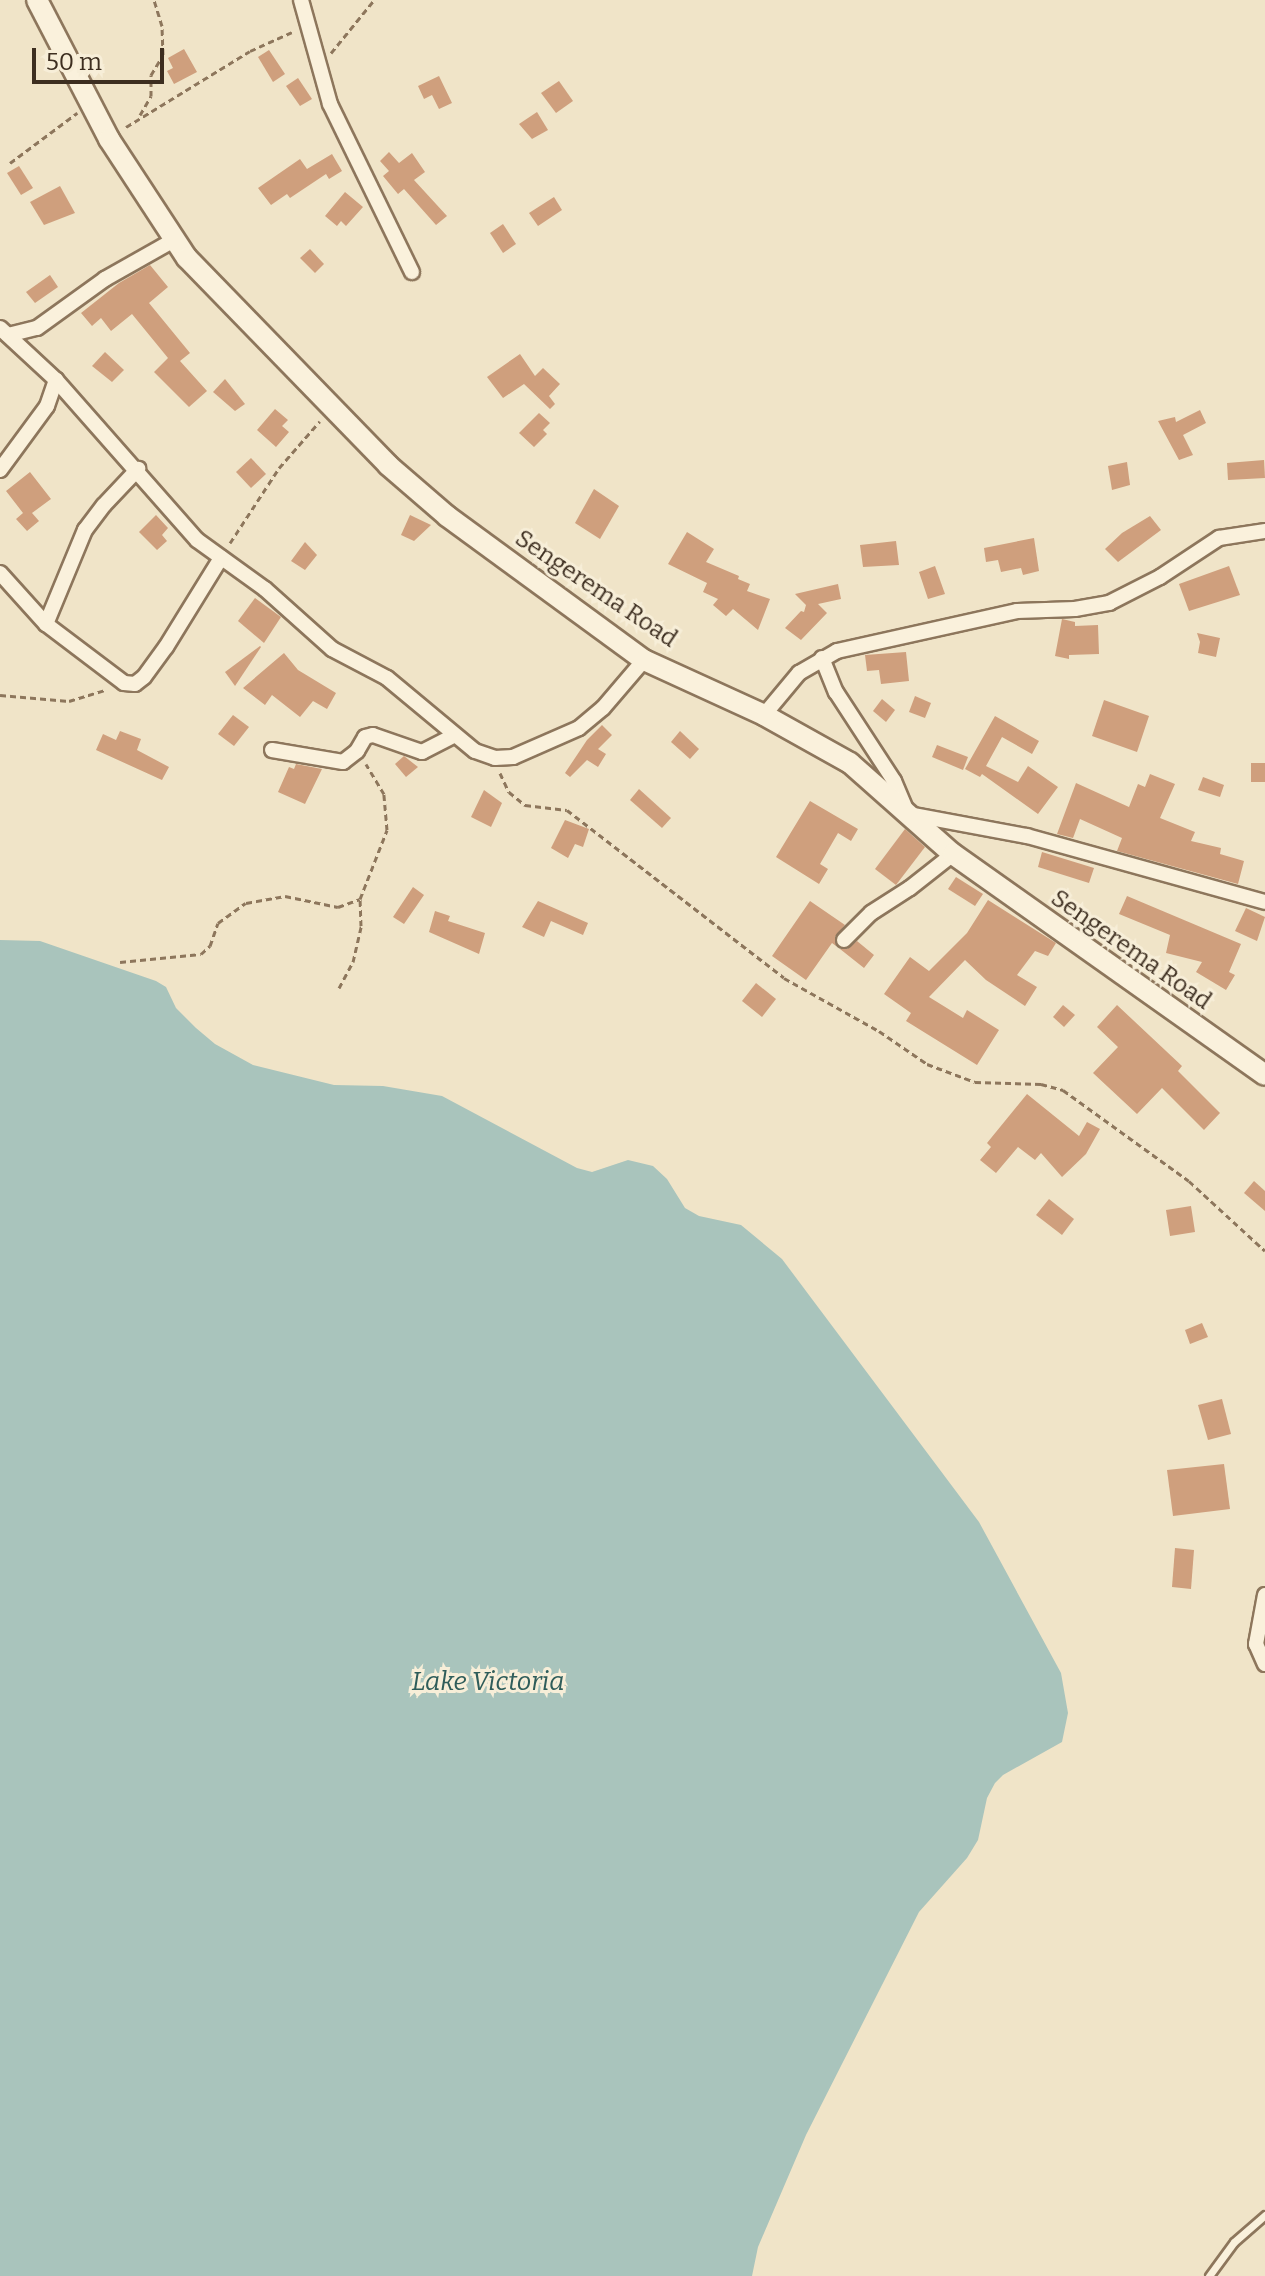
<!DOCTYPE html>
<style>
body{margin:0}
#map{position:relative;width:1265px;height:2276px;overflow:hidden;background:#f0e4c8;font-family:Bitter,serif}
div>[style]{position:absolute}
.water>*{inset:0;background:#a9c4bc}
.building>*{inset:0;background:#cf9f7d}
.path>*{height:3px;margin-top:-1.5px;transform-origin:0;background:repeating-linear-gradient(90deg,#8d765c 0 6px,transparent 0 10px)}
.roads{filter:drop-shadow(2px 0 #8d765c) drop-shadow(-2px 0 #8d765c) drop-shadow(0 2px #8d765c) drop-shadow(0 -2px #8d765c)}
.lane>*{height:7px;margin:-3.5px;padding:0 3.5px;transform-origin:3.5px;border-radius:3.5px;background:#faf1dc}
.street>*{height:14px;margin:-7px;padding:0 7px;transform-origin:7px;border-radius:7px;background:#faf1dc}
.secondary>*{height:20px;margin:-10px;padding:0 10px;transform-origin:10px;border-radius:10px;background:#faf1dc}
span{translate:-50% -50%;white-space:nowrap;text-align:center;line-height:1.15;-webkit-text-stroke:6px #f7eed8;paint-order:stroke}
.street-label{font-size:24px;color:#3d2e20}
.water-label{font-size:26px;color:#2f5d5a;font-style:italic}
.scale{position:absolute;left:32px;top:48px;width:132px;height:36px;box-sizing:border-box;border:4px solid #3d2e20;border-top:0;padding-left:10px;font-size:24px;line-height:28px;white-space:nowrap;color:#3d2e20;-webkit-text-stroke:6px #f7eed8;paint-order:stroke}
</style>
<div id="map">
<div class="water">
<div style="clip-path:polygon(0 940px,40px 941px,156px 981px,166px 987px,176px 1008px,196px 1028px,215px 1044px,253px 1065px,334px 1085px,383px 1086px,442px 1096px,577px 1168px,592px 1172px,628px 1160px,653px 1166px,667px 1179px,685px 1208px,699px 1216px,741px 1225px,782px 1259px,979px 1522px,1061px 1673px,1068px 1713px,1062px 1742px,1003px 1775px,995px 1783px,987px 1798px,978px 1840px,967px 1858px,919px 1912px,806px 2135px,758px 2247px,752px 2276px,0 2276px)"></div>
</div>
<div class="building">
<div style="clip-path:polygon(184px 49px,197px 72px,174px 84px,167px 71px,173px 68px,168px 58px)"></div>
<div style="clip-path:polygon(269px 50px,285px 74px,273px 82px,258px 57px)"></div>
<div style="clip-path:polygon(439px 76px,452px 103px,439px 109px,432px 95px,424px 99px,418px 86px)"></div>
<div style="clip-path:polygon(298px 78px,312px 99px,300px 106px,286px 86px)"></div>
<div style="clip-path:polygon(559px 81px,573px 101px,556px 113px,541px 93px)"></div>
<div style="clip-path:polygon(537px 112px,548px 130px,532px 139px,519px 124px)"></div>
<div style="clip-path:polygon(389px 152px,399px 163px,412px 153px,425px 172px,414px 180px,447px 216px,436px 225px,404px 189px,398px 194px,383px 176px,389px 171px,380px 161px)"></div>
<div style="clip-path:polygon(332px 154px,342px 171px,329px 179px,326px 174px,290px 198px,287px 194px,271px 205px,258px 188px,300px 159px,307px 169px)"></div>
<div style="clip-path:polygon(19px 166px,33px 188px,21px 195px,7px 173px)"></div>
<div style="clip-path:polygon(60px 186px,75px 213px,44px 225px,30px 202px)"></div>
<div style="clip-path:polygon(345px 192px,363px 207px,346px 226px,341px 221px,337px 226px,325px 216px)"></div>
<div style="clip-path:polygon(554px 197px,562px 210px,538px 226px,529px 213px)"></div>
<div style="clip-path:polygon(503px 224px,516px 244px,503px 253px,490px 233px)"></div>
<div style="clip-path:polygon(310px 249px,324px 264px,315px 273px,300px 258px)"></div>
<div style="clip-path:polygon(150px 265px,168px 287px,149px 303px,190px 353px,180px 361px,207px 391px,189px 407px,154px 372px,168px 358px,132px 314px,111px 331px,101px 318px,92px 326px,81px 313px,119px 283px)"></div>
<div style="clip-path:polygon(50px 275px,58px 287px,35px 303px,26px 292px)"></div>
<div style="clip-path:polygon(105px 352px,124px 370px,112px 382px,92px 366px)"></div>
<div style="clip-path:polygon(520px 354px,535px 376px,543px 368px,560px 384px,549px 396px,555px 404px,550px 409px,524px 384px,503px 398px,487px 377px)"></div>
<div style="clip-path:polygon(225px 379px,245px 404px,235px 411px,213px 392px)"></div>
<div style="clip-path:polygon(275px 409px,288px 420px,282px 426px,289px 432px,276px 447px,257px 430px)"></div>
<div style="clip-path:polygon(1200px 410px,1206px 423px,1183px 435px,1193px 455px,1179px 460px,1158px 421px,1175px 417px,1176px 422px)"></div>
<div style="clip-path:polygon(539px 413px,550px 423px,543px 430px,547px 434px,534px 447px,519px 433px)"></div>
<div style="clip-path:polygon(251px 458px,266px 474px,251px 488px,236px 472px)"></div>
<div style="clip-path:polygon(1264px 460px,1265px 478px,1228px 480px,1227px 463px)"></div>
<div style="clip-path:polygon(1127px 462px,1130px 485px,1112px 490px,1108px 466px)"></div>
<div style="clip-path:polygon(30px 472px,51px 499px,32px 513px,39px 521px,27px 531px,16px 519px,23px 513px,6px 491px)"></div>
<div style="clip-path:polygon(594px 489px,619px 506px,600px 539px,575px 523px)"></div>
<div style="clip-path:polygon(156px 515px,168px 528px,162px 535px,167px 541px,157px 550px,139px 532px)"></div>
<div style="clip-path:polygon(410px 515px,431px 525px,414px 541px,401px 535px)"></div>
<div style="clip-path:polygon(1150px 516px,1161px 530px,1118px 562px,1105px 549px,1122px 533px)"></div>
<div style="clip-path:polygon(687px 532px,714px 549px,706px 562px,739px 576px,738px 579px,750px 584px,747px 591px,770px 599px,758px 630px,733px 609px,726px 616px,713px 605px,718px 599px,703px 592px,707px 583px,668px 564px)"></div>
<div style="clip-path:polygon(1034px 538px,1039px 571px,1023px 575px,1021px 568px,1001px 572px,998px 560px,986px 562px,984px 548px)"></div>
<div style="clip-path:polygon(896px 541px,899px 565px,863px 567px,860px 545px)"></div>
<div style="clip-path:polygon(305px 542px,317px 555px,305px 570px,291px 561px)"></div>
<div style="clip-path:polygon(935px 566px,945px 594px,928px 599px,919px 572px)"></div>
<div style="clip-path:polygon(1229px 566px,1240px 595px,1189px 611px,1179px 584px)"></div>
<div style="clip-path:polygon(838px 584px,841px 599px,818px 604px,827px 613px,801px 640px,785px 628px,801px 611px,804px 612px,806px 605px,795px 594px)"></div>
<div style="clip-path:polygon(255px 598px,281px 617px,264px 643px,238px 621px)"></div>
<div style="clip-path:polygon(1062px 619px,1075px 622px,1075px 626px,1098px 625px,1099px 654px,1069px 655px,1069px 659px,1055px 656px)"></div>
<div style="clip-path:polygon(1197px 633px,1220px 638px,1216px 657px,1198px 653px,1200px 642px)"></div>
<div style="clip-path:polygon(260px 646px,261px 647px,235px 686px,225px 672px)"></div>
<div style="clip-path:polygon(906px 652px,909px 681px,881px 684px,879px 670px,867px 671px,865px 655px)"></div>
<div style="clip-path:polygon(284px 653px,298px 670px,336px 693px,327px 709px,313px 701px,300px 717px,272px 695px,265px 705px,243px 688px)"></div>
<div style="clip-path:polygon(915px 696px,931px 703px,925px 718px,909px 712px)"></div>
<div style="clip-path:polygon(882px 699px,895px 710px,886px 722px,873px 711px)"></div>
<div style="clip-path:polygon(1104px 700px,1149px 716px,1137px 752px,1092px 736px)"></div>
<div style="clip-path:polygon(233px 715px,249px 727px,234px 746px,218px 734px)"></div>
<div style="clip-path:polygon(995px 716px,1039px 741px,1032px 754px,1002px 737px,986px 766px,1018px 782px,1028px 766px,1058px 787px,1038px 814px,982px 774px,980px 777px,965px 769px)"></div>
<div style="clip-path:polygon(602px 725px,612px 735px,598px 749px,606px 754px,598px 767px,587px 760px,570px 777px,565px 773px,587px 740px)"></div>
<div style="clip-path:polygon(120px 731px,141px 739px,137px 750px,169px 767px,162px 780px,96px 750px,103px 734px,116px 740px)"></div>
<div style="clip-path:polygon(680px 731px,699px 749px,690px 759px,671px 742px)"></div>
<div style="clip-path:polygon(937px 745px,968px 757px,963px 770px,932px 757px)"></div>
<div style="clip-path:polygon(404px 756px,418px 767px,406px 777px,395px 764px)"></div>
<div style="clip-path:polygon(1251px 763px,1265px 763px,1265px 782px,1251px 782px)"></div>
<div style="clip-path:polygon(296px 764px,322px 769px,305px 804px,278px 792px,289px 767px,294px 769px)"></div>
<div style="clip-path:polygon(1150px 774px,1175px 784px,1160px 818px,1195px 832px,1191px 841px,1221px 848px,1220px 854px,1244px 861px,1238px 884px,1117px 851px,1122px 838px,1080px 819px,1073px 838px,1057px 834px,1076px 783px,1129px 807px,1138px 784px,1145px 787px)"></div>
<div style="clip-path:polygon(1203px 777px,1224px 785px,1220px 797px,1198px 790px)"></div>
<div style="clip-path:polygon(639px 789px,671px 818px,662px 828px,630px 800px)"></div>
<div style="clip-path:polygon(484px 790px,502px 803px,491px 827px,471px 817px)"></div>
<div style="clip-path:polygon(810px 801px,858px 829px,851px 841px,838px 833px,820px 864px,828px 869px,819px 884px,776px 857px)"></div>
<div style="clip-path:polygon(565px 820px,589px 829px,583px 847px,575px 844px,568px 858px,551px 848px)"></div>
<div style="clip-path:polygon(905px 829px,925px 847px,896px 885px,875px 869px)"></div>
<div style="clip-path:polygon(1042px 852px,1094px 868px,1089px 883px,1038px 867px)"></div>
<div style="clip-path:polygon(956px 877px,983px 894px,975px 906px,948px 889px)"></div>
<div style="clip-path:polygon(413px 887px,424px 895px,404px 924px,393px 917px)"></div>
<div style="clip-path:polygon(1127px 896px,1241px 944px,1229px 972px,1235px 975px,1226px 990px,1196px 972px,1202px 962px,1166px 953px,1170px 935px,1119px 914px)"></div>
<div style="clip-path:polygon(988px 900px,1056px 943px,1048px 956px,1035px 951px,1017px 975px,1037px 987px,1025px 1006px,986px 980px,965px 960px,929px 997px,963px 1018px,967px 1010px,999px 1030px,977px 1065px,906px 1021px,911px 1013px,884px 994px,910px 957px,929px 971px,967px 933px)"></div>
<div style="clip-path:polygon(538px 901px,588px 923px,583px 935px,551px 921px,544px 937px,522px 927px)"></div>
<div style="clip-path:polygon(810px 901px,845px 925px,835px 937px,836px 946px,832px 943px,806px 980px,772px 956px)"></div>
<div style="clip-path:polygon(1246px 908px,1265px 917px,1257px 941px,1235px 931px)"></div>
<div style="clip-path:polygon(435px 911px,450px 916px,448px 921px,485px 933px,479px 954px,429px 932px)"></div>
<div style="clip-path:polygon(857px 941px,874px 955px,864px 968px,840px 949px,847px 949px)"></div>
<div style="clip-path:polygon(756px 983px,776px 999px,762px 1017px,742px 1001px)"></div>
<div style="clip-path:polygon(1063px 1005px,1075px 1015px,1064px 1027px,1053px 1017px)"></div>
<div style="clip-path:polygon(1117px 1005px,1182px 1066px,1178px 1071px,1220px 1113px,1204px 1130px,1162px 1088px,1137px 1114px,1093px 1073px,1118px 1047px,1097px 1027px)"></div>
<div style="clip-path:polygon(1027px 1094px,1079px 1136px,1087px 1122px,1100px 1129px,1086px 1154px,1062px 1177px,1041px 1153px,1035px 1160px,1018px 1147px,996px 1173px,980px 1160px,991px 1147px,987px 1143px)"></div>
<div style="clip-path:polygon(1254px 1181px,1265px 1191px,1265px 1211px,1244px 1193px)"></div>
<div style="clip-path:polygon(1049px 1199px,1074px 1219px,1062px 1235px,1036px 1215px)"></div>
<div style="clip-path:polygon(1191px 1206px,1195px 1232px,1170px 1236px,1166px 1210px)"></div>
<div style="clip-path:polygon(1202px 1323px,1208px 1337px,1190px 1344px,1185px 1330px)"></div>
<div style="clip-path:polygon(1222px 1399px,1231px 1434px,1208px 1440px,1198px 1405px)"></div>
<div style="clip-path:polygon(1224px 1464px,1230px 1509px,1173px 1516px,1167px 1470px)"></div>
<div style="clip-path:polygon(1175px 1548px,1194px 1550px,1191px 1589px,1172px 1587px)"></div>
</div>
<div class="path">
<div style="left:331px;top:53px;width:68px;rotate:-50.9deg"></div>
<div style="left:140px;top:115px;width:22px;rotate:-60deg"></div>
<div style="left:151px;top:96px;width:21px;rotate:-90deg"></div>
<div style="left:151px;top:75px;width:23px;rotate:-59deg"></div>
<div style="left:163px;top:55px;width:29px;rotate:-92deg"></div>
<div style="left:162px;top:26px;width:27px;rotate:-107deg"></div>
<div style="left:126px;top:127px;width:145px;rotate:-31.5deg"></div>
<div style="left:250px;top:51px;width:46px;rotate:-24.3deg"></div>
<div style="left:10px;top:163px;width:84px;rotate:-36.7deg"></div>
<div style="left:230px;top:543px;width:90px;rotate:-56.8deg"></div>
<div style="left:279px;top:468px;width:62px;rotate:-48.9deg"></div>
<div style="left:0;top:695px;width:69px;rotate:5deg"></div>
<div style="left:69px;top:701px;width:39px;rotate:-17deg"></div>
<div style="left:500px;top:773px;width:21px;rotate:65deg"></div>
<div style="left:509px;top:792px;width:21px;rotate:39deg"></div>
<div style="left:525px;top:805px;width:42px;rotate:6.8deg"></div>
<div style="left:567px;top:810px;width:274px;rotate:37.7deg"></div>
<div style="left:784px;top:978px;width:109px;rotate:29.2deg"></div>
<div style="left:879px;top:1031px;width:58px;rotate:34.5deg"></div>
<div style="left:927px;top:1064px;width:51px;rotate:20.6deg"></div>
<div style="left:975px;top:1082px;width:66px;rotate:1.7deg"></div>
<div style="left:1041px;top:1084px;width:23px;rotate:15deg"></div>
<div style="left:1063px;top:1090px;width:155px;rotate:35.8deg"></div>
<div style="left:1189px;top:1181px;width:103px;rotate:42.6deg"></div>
<div style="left:120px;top:962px;width:81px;rotate:-5.6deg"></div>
<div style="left:201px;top:954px;width:12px;rotate:-42deg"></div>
<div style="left:210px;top:946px;width:24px;rotate:-71deg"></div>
<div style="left:218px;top:923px;width:34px;rotate:-36deg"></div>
<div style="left:246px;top:903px;width:40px;rotate:-10deg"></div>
<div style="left:285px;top:896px;width:54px;rotate:11.7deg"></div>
<div style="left:338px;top:907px;width:23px;rotate:-20deg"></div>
<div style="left:339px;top:988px;width:30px;rotate:-62deg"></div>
<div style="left:353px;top:962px;width:37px;rotate:-77deg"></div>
<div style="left:361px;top:926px;width:27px;rotate:-92deg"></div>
<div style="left:360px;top:899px;width:74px;rotate:-68.6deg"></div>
<div style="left:387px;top:830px;width:36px;rotate:-95deg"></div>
<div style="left:384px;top:794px;width:35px;rotate:-121deg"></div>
</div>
<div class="roads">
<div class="lane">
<div style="left:1209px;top:2276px;width:42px;rotate:-53.7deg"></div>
<div style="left:1234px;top:2242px;width:41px;rotate:-41.1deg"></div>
</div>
<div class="street">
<div style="left:301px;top:0;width:108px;rotate:74.4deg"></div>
<div style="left:330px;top:104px;width:187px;rotate:64deg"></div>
<div style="left:0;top:328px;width:76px;rotate:42.9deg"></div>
<div style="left:56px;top:380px;width:213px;rotate:48.6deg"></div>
<div style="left:197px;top:540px;width:84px;rotate:35.8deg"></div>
<div style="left:265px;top:589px;width:90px;rotate:41.8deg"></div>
<div style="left:332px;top:649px;width:62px;rotate:27.8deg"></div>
<div style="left:387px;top:678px;width:114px;rotate:39.7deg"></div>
<div style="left:475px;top:751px;width:21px;rotate:19deg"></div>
<div style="left:495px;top:758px;width:18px;rotate:-3deg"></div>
<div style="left:513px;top:757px;width:72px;rotate:-23.7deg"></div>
<div style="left:579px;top:728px;width:31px;rotate:-40deg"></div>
<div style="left:603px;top:708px;width:63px;rotate:-49.5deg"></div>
<div style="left:8px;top:335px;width:30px;rotate:-14deg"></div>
<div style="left:37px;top:328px;width:84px;rotate:-35.8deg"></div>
<div style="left:105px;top:279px;width:79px;rotate:-29.5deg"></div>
<div style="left:0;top:470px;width:79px;rotate:-53.7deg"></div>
<div style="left:47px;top:406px;width:28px;rotate:-71deg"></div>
<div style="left:0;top:573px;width:69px;rotate:48deg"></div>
<div style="left:46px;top:624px;width:98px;rotate:37.1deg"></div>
<div style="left:124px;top:683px;width:11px;rotate:5deg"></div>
<div style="left:135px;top:684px;width:11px;rotate:-38deg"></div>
<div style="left:144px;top:677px;width:37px;rotate:-54deg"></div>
<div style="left:166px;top:647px;width:105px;rotate:-58.3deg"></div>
<div style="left:46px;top:624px;width:102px;rotate:-67.5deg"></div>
<div style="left:85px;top:530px;width:31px;rotate:-53deg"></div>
<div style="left:104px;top:505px;width:50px;rotate:-46.6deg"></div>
<div style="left:822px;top:658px;width:37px;rotate:68deg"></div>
<div style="left:836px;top:692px;width:106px;rotate:56.9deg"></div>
<div style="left:894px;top:781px;width:36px;rotate:67deg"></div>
<div style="left:908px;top:814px;width:121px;rotate:10.5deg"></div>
<div style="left:1027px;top:836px;width:247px;rotate:15.5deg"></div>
<div style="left:764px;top:715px;width:55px;rotate:-50.2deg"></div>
<div style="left:799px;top:673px;width:44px;rotate:-30.1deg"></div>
<div style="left:837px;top:651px;width:184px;rotate:-12.5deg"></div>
<div style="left:1017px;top:611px;width:58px;rotate:-2deg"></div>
<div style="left:1075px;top:609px;width:35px;rotate:-10deg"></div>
<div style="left:1109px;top:603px;width:57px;rotate:-27deg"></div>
<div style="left:1160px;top:577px;width:71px;rotate:-33.5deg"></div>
<div style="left:1219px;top:538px;width:47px;rotate:-8.7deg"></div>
<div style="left:272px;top:750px;width:72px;rotate:9.6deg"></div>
<div style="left:343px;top:762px;width:18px;rotate:-38deg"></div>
<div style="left:357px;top:751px;width:16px;rotate:-60deg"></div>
<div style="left:365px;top:737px;width:8px;rotate:-14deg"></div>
<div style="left:373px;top:735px;width:52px;rotate:19.1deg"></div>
<div style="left:422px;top:752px;width:35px;rotate:-27deg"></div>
<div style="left:844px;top:940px;width:38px;rotate:-45deg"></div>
<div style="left:871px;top:913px;width:46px;rotate:-32.7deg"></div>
<div style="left:910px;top:888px;width:55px;rotate:-38.3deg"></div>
<div style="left:1265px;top:1595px;width:50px;rotate:100.4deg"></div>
<div style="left:1256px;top:1644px;width:22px;rotate:66deg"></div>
</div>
<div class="secondary">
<div style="left:37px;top:0;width:157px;rotate:62.6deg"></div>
<div style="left:109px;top:139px;width:142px;rotate:56.8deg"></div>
<div style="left:187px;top:258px;width:289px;rotate:45.8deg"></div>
<div style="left:388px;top:465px;width:78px;rotate:40.8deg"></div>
<div style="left:447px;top:516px;width:244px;rotate:36.2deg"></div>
<div style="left:644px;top:660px;width:132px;rotate:24.6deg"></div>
<div style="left:764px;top:715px;width:98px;rotate:29.2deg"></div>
<div style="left:850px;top:763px;width:137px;rotate:41.5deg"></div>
<div style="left:953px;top:854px;width:382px;rotate:35.3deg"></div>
</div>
</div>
<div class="street-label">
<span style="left:596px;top:589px;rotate:34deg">Sengerema Road</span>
<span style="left:1131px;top:950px;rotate:35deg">Sengerema Road</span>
</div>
<div class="water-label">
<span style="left:488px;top:1682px">Lake Victoria</span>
</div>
<div class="scale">50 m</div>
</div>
